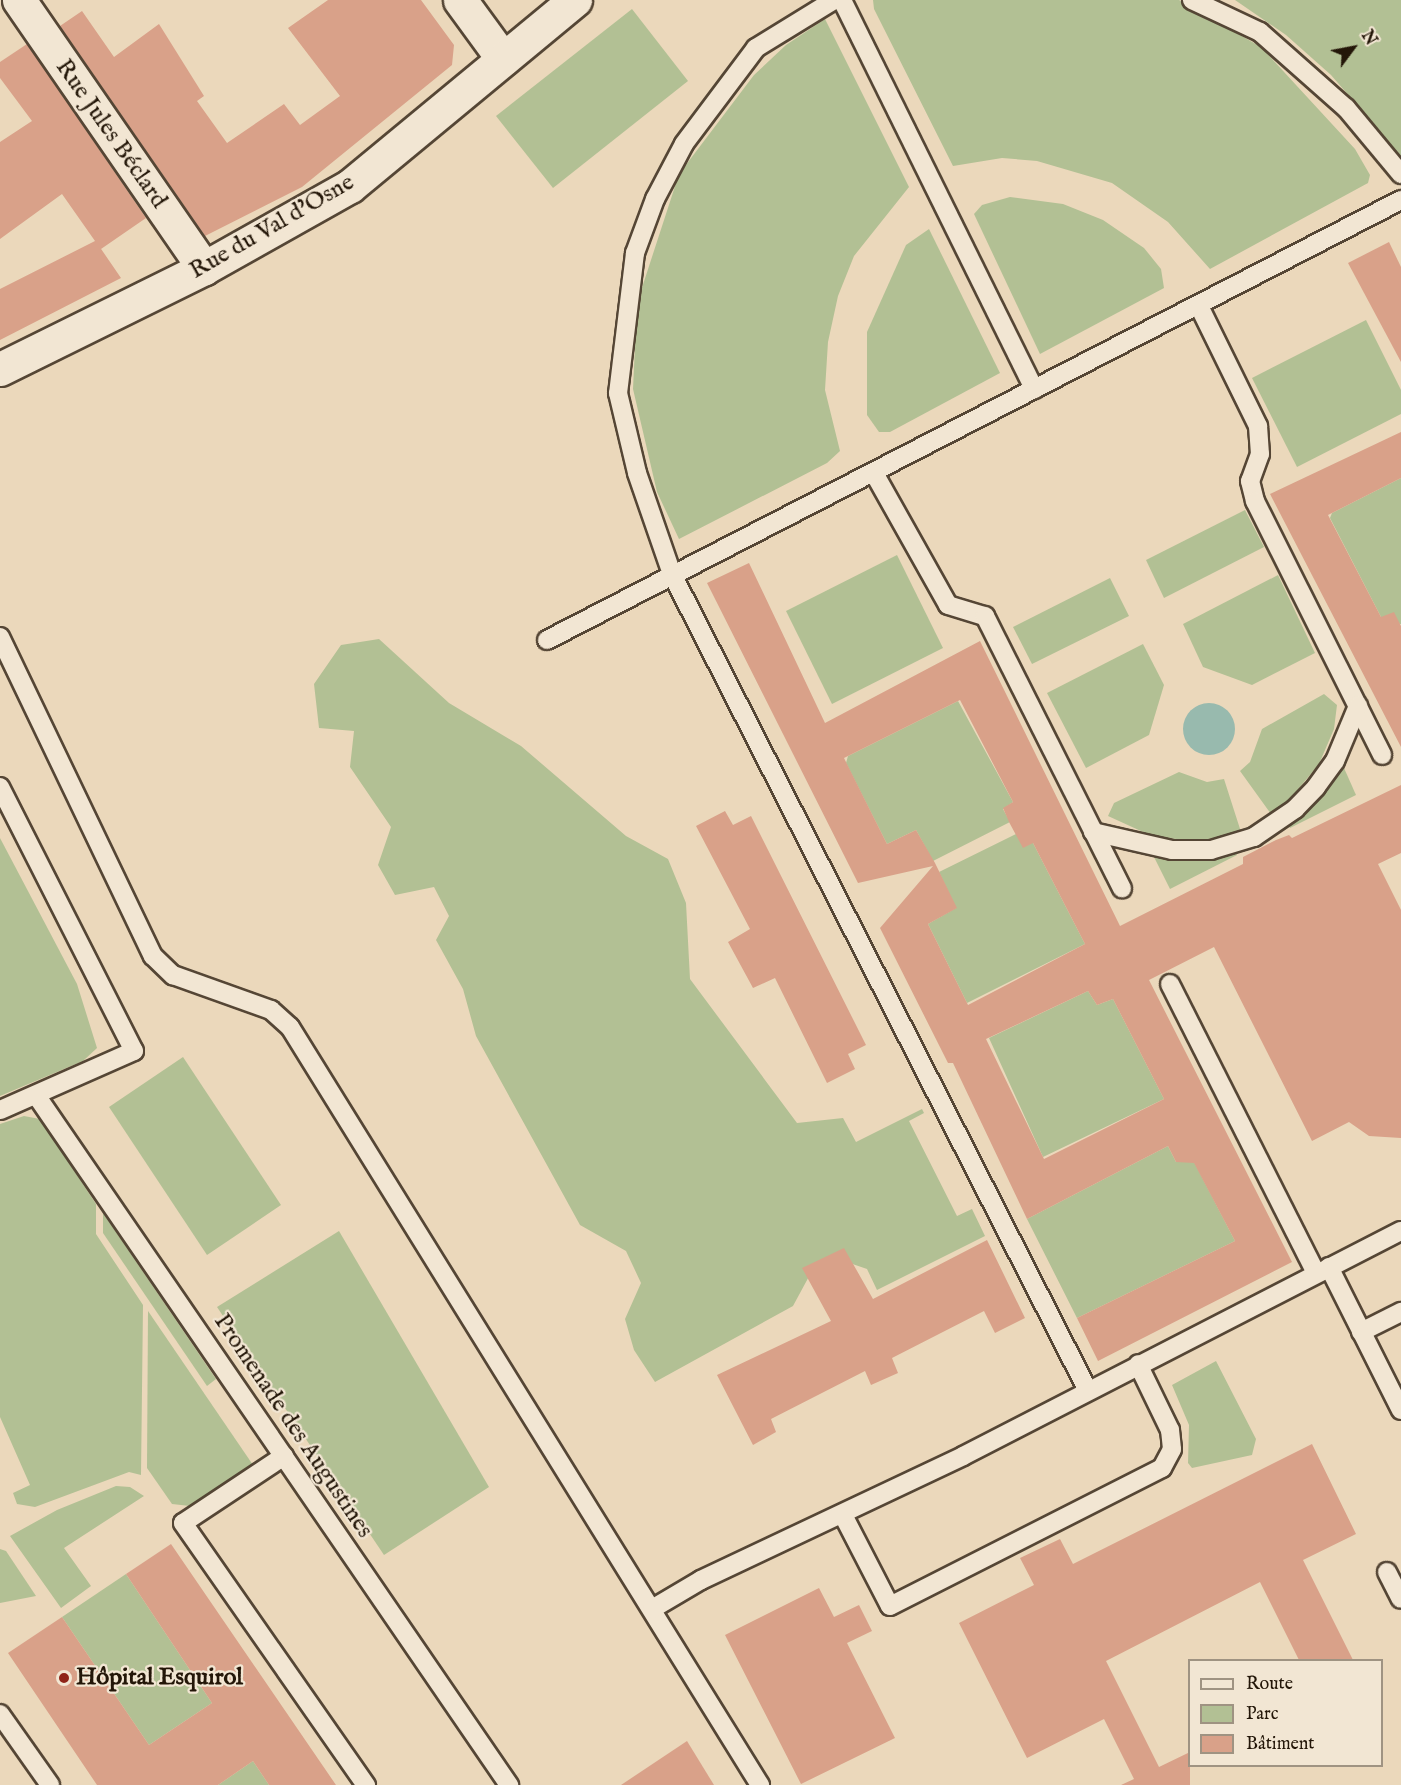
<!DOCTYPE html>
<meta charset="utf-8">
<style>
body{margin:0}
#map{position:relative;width:1401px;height:1785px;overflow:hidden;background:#ebd8bb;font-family:"IM FELL English",serif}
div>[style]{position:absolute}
.green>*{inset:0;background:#b2c094}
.water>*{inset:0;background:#98baae}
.round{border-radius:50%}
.building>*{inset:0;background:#d9a189}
.roads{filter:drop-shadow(2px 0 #554635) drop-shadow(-2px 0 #554635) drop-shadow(0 2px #554635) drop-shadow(0 -2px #554635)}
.service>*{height:18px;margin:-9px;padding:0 9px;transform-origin:9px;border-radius:9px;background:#f2e6d3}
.minor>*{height:33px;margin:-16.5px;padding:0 16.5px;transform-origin:16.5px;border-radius:16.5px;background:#f2e6d3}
.dots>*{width:16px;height:16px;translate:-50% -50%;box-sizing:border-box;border:3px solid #f2e6d3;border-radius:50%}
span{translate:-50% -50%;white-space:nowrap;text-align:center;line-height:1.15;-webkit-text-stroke:4.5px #f2e6d3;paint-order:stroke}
.street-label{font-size:24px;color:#231608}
.poi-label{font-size:24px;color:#231608;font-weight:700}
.left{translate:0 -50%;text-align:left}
.legend{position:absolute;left:1188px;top:1659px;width:195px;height:108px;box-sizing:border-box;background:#f2e6d3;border:2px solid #9f9382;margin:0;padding:8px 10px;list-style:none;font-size:18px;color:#231608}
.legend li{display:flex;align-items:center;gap:12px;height:30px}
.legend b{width:30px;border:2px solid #9f9382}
.north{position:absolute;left:1323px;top:18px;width:60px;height:60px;-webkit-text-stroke:4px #f2e6d3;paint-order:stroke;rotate:58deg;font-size:16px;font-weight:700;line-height:24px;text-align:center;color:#231608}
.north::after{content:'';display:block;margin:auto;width:21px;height:27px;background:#231608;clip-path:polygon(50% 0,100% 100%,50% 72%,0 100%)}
</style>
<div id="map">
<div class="green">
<div style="clip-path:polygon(873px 0,1179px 0,1261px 47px,1355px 149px,1370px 175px,1368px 183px,1210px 269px,1168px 222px,1112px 183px,1037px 161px,1002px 158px,953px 166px,874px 9px)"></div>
<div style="clip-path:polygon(1235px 0,1401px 0,1401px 164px,1376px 127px,1331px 75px,1286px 35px)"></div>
<div style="clip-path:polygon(632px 9px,688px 81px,553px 188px,496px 116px)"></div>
<div style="clip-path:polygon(825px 19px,909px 187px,854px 256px,838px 296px,828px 342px,825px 390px,840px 451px,827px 463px,679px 539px,657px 492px,633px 389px,637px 303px,679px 174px,754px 75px,786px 45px)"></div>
<div style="clip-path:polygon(1010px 197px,1063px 204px,1103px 220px,1144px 248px,1161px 269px,1164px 288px,1040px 354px,974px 214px,982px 205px)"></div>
<div style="clip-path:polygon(929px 229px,1000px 373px,890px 432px,879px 432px,867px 415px,867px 332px,906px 245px)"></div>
<div style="clip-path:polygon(1366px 320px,1401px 390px,1401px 414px,1297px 467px,1252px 378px)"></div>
<div style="clip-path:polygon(1401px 478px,1401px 624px,1400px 624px,1381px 617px,1330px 518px,1332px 513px)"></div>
<div style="clip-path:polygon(1245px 510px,1264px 547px,1164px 598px,1146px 560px)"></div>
<div style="clip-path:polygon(897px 555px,943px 648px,832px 704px,786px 611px)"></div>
<div style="clip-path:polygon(1278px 575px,1315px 653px,1252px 685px,1203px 667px,1183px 624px)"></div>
<div style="clip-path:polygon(1110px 578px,1129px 616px,1032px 664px,1013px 627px)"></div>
<div style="clip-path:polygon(379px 639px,449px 703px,521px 746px,626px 836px,668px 859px,686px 903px,690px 979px,797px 1123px,843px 1118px,856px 1142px,922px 1109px,924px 1113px,909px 1121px,957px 1216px,972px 1209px,985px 1236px,877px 1290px,867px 1269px,838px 1259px,813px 1269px,793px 1306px,655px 1382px,634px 1350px,625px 1319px,641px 1283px,626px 1251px,580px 1225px,476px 1036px,463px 989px,436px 940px,449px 916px,434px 887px,395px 895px,378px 865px,391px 827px,350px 767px,354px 731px,319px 728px,314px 684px,341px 645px)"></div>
<div style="clip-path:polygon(1143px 644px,1164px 685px,1149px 735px,1086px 768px,1047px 693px)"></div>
<div style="clip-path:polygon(1324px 694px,1337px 705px,1334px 729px,1319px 764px,1286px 804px,1271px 814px,1240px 771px,1250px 762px,1262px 729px)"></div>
<div style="clip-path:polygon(958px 701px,1013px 802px,1003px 809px,1010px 822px,933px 861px,916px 830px,887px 844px,846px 763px,848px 756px)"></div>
<div style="clip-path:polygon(1340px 759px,1356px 795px,1290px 828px,1287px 823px)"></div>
<div style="clip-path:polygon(1179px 772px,1207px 782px,1224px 779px,1241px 832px,1199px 841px,1154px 837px,1108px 816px,1114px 803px)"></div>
<div style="clip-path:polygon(1016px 834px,1033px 843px,1085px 944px,967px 1003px,928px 924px,956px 908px,939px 872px)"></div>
<div style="clip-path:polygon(0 838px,77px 984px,97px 1048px,83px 1061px,0 1096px)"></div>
<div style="clip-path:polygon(1234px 849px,1237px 855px,1170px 889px,1152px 853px)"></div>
<div style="clip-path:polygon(1088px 991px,1097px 1005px,1113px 999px,1164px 1099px,1043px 1157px,989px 1038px)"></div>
<div style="clip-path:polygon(183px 1057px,281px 1205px,207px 1255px,109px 1107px)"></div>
<div style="clip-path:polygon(24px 1116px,40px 1119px,96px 1204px,96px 1234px,143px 1305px,141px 1475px,129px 1472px,35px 1507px,17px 1504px,13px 1493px,30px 1485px,0 1417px,0 1124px)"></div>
<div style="clip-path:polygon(1168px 1146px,1176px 1162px,1192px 1158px,1235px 1241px,1077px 1318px,1027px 1219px)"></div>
<div style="clip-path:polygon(103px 1213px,216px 1379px,207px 1386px,103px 1233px)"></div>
<div style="clip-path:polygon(339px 1231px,489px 1487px,384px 1555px,217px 1307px)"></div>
<div style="clip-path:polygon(148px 1311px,253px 1465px,190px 1506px,172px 1504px,147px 1468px)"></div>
<div style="clip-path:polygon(1216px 1361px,1256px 1439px,1252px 1455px,1192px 1468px,1188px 1463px,1189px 1425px,1172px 1385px)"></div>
<div style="clip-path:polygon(116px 1486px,130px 1487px,144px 1496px,64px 1548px,91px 1586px,61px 1608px,10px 1536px,57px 1510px)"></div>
<div style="clip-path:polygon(0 1549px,6px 1551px,36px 1596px,0 1603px)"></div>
<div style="clip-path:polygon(126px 1574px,212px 1703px,149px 1745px,62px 1617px)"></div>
<div style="clip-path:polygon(253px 1761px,269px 1785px,218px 1785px)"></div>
</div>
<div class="water">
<div class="round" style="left:1183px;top:703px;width:52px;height:52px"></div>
</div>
<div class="building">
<div style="clip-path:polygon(328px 0,421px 0,454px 45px,452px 65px,302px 187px,205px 236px,60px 26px,82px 11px,114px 57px,159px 24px,204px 96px,197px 101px,227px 143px,284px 104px,300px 125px,340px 96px,288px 28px)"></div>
<div style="clip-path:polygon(27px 44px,146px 218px,101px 249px,97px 243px,121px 278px,0 340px,0 289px,95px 241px,62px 194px,0 239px,0 142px,32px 121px,0 78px,0 62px)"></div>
<div style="clip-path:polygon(1389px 242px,1401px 267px,1401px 362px,1348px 263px)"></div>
<div style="clip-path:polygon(1401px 432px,1401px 478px,1328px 515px,1381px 617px,1394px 612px,1401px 626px,1401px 747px,1270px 494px)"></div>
<div style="clip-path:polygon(evenodd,749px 563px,825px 723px,980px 641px,1120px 926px,1243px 864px,1243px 857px,1276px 840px,1289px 835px,1292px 838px,1401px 785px,1401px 853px,1378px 864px,1401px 910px,1401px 1138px,1369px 1136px,1349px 1122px,1312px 1141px,1214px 947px,1149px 980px,1292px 1262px,1098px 1361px,1077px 1318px,1235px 1241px,1194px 1163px,1176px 1162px,1168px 1146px,1027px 1219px,953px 1063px,948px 1063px,880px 928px,933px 866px,858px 883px,707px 583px,749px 563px,960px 700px,1013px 802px,1003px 808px,1009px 822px,1023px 848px,1033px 843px,1085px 944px,968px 1005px,928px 924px,957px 908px,935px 863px,916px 830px,887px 844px,844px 758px,960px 700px,749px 563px,1088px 991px,1097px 1005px,1113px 999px,1164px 1099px,1044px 1159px,986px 1039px,1088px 991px)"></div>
<div style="clip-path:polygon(725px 811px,733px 825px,751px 816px,866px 1045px,848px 1054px,855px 1069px,827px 1083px,775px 978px,753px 988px,728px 942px,750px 929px,696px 826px)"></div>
<div style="clip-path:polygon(987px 1240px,1025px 1318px,995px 1333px,984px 1311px,892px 1358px,898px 1373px,871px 1385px,865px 1371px,771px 1419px,776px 1432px,753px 1445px,717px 1375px,831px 1321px,802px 1268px,844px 1248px,873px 1299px)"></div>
<div style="clip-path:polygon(1312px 1444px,1356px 1534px,1303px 1560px,1353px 1660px,1299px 1660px,1260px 1582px,1106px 1661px,1159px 1767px,1190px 1752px,1190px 1785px,1121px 1785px,1134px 1779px,1104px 1719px,1027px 1758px,959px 1623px,1034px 1585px,1020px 1558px,1060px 1539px,1073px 1564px)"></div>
<div style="clip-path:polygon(171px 1544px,336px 1785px,269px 1785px,253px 1761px,218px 1785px,97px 1785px,8px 1653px,62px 1617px,149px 1745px,212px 1703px,126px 1574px)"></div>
<div style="clip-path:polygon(819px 1588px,834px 1617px,859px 1605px,872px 1631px,847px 1643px,895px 1738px,801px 1784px,725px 1635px)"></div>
<div style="clip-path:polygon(687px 1741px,714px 1785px,621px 1785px)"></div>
</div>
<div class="roads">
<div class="service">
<div style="left:834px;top:0;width:92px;rotate:148.4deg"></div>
<div style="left:756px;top:48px;width:120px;rotate:126.9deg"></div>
<div style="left:684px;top:144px;width:62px;rotate:117.8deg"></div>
<div style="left:655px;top:199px;width:58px;rotate:110.3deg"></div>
<div style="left:635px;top:253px;width:141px;rotate:96.9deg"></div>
<div style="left:618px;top:393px;width:82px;rotate:76.6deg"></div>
<div style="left:637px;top:473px;width:107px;rotate:70.9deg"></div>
<div style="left:672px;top:574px;width:915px;rotate:63.01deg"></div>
<div style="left:842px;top:0;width:434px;rotate:63.7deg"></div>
<div style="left:1192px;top:0;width:75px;rotate:25.2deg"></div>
<div style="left:1260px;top:32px;width:115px;rotate:41.5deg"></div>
<div style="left:1346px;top:108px;width:86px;rotate:50.2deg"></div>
<div style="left:1199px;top:306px;width:134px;rotate:63.8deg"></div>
<div style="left:1258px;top:426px;width:28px;rotate:86deg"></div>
<div style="left:1260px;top:454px;width:29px;rotate:110deg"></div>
<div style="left:1250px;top:481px;width:21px;rotate:76deg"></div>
<div style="left:1255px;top:501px;width:284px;rotate:63.4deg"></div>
<div style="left:874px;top:473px;width:151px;rotate:60.7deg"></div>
<div style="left:948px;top:605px;width:39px;rotate:17deg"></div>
<div style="left:985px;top:616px;width:305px;rotate:63.3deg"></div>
<div style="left:0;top:637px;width:354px;rotate:64.4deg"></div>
<div style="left:153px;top:956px;width:28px;rotate:44deg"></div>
<div style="left:173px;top:975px;width:104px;rotate:19.7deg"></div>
<div style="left:271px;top:1010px;width:25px;rotate:42deg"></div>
<div style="left:290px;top:1027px;width:892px;rotate:58.2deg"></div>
<div style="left:547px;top:640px;width:961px;rotate:-27.26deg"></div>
<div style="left:0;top:787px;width:296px;rotate:63.1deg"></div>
<div style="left:134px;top:1051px;width:146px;rotate:156.2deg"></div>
<div style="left:1093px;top:832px;width:81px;rotate:12.8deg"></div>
<div style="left:1172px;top:850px;width:39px"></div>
<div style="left:1211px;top:850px;width:45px;rotate:-16.8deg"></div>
<div style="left:1254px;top:837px;width:50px;rotate:-34.3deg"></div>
<div style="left:1295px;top:809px;width:30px;rotate:-46deg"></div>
<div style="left:1316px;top:787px;width:32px;rotate:-54deg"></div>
<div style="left:1335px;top:761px;width:60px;rotate:-67.3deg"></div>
<div style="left:1170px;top:984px;width:324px;rotate:63.2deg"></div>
<div style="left:36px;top:1095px;width:837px;rotate:55.57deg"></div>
<div style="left:1329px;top:1267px;width:160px;rotate:63.3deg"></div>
<div style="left:1361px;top:1332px;width:45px;rotate:-26.6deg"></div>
<div style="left:284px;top:1456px;width:121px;rotate:146.4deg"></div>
<div style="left:183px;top:1523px;width:320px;rotate:55.1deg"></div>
<div style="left:843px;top:1515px;width:102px;rotate:62.7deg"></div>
<div style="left:890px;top:1606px;width:305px;rotate:-26.9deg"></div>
<div style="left:1162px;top:1468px;width:21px;rotate:-62deg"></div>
<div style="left:1172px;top:1449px;width:19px;rotate:-96deg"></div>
<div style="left:1170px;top:1430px;width:73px;rotate:-115.9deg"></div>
<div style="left:1387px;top:1572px;width:30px;rotate:63deg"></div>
<div style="left:652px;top:1609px;width:57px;rotate:-30.6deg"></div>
<div style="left:701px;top:1580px;width:290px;rotate:-25.3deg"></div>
<div style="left:963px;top:1456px;width:492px;rotate:-27.2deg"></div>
<div style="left:0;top:1714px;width:87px;rotate:54.8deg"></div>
</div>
<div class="minor">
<div style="left:19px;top:0;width:326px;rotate:55.4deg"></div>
<div style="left:460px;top:0;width:73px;rotate:53.9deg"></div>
<div style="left:0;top:369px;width:228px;rotate:-26.3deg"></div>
<div style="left:204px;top:268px;width:167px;rotate:-29.3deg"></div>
<div style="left:350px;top:186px;width:292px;rotate:-39.6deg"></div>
</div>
</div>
<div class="dots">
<div style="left:64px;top:1678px;background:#8f2418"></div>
</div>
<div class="street-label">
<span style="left:111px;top:134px;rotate:55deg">Rue Jules Béclard</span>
<span style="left:272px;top:227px;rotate:-30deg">Rue du Val d'Osne</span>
<span style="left:293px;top:1426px;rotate:56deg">Promenade des Augustines</span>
</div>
<div class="poi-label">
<span class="left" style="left:76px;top:1678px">Hôpital Esquirol</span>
</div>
<ul class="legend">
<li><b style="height:8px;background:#f2e6d3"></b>Route</li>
<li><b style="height:16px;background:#b2c094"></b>Parc</li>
<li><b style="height:16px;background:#d9a189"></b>Bâtiment</li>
</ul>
<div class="north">N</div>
</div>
